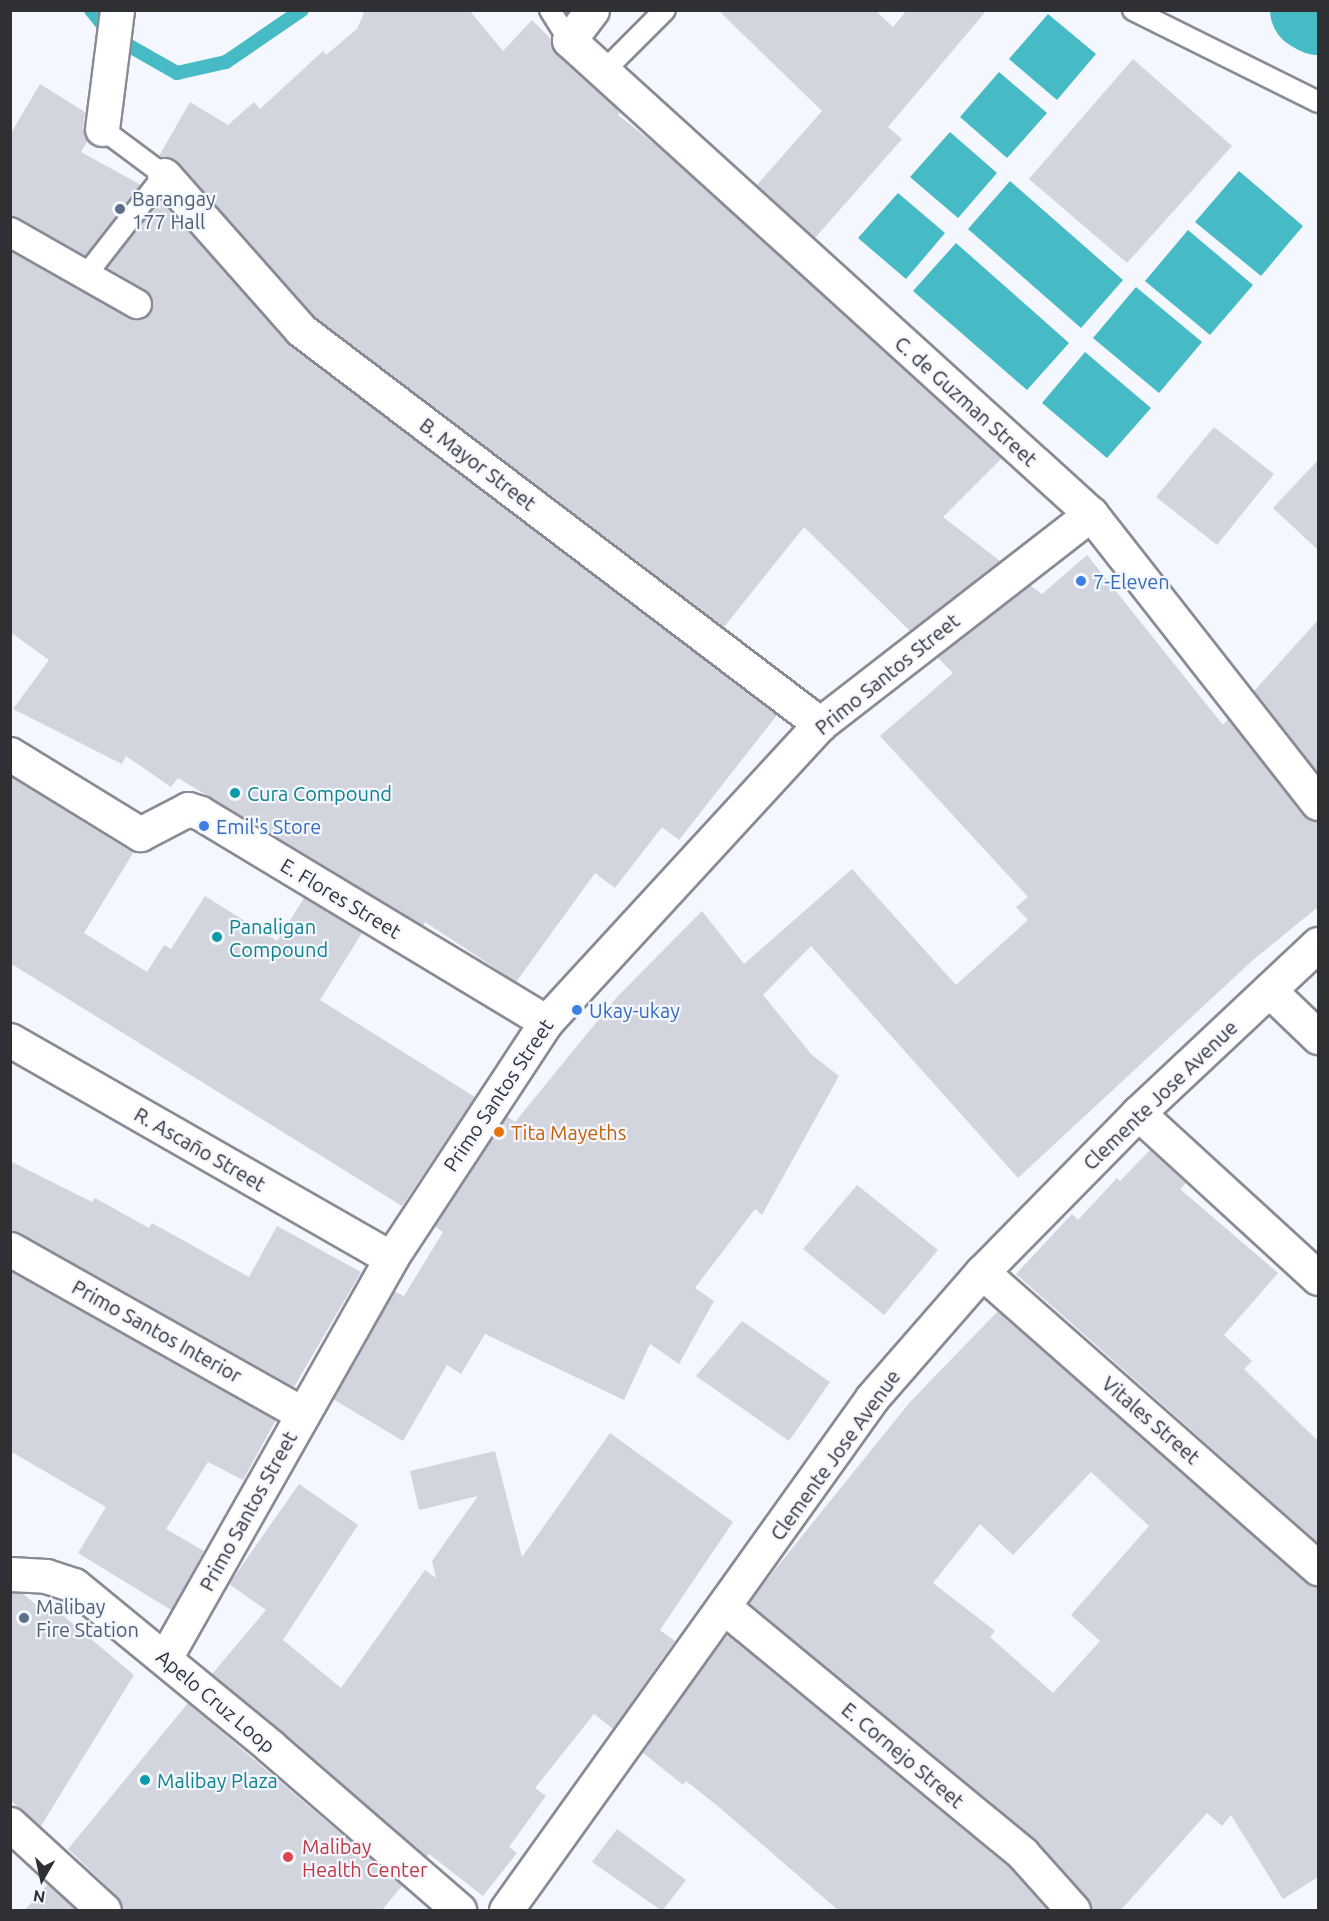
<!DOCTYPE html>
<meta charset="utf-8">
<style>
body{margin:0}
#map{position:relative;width:1329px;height:1921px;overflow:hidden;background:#f5f7fe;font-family:Ubuntu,sans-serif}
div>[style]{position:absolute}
.water>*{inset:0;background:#46bac5}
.stream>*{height:14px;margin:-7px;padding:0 7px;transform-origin:7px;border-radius:7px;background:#46bac5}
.river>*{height:82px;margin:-41px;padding:0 41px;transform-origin:41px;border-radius:41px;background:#46bac5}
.building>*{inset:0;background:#d2d5de}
.roads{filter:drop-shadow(2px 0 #898b94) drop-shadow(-2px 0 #898b94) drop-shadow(0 2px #898b94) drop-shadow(0 -2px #898b94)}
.service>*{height:20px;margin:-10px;padding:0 10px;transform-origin:10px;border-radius:10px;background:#fff}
.pedestrian>*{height:28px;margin:-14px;padding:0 14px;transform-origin:14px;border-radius:14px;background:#fff}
.minor>*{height:33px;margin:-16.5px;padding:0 16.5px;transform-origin:16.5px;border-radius:16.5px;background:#fff}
.tertiary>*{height:33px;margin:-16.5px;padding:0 16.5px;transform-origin:16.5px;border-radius:16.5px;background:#fff}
.dots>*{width:16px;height:16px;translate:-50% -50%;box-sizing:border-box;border:3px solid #f5f7fe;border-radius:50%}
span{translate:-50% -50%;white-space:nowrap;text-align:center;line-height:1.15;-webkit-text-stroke:4.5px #f5f7fe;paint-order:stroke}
.service-label{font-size:20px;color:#4e5e75}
.left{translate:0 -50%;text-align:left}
.street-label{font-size:20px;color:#2f3034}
.shop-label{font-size:20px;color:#366cbe}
.culture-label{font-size:20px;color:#0d838f}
.food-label{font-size:20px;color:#c56008}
.health-label{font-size:20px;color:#be3a42}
.frame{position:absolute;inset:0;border:12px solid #2f3034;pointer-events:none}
.north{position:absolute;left:12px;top:1849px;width:60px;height:60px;-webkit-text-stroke:4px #f5f7fe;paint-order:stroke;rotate:189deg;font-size:16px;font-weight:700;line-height:24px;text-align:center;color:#2f3034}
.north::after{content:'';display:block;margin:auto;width:21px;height:27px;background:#2f3034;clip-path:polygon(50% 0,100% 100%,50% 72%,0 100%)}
</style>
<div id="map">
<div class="water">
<div style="clip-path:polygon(1048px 14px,1096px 54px,1057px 100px,1009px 59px)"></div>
<div style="clip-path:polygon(999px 72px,1047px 113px,1007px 158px,960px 117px)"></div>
<div style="clip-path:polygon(950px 132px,997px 173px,958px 218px,910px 177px)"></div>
<div style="clip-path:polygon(1239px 171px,1303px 226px,1261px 276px,1195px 222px)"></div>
<div style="clip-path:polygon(1010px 181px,1123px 280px,1081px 328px,968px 229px)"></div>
<div style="clip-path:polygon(898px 193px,945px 233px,906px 279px,858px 238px)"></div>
<div style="clip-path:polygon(1188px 230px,1253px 285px,1210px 335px,1145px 281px)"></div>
<div style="clip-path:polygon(956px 243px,1069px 343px,1027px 390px,913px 291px)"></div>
<div style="clip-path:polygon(1136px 287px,1202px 342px,1159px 393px,1093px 338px)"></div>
<div style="clip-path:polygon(1085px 352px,1151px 408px,1107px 458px,1042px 403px)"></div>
</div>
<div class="stream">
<div style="left:91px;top:10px;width:33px;rotate:51deg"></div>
<div style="left:112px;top:36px;width:75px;rotate:29.6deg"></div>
<div style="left:177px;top:73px;width:50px;rotate:-12.7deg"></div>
<div style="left:226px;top:62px;width:92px;rotate:-34.4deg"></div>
</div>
<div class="river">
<div style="left:1311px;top:10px;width:8px;rotate:30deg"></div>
</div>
<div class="building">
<div style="clip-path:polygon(365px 10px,469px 10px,503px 51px,532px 20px,551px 39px,556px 54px,620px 112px,618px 115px,660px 148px,1002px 458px,943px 517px,1000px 561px,910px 631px,804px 527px,724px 627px,314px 316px,178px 163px,159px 156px,190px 102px,228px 125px,254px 102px,260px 109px,323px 51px,326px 55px,357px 29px)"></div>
<div style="clip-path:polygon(718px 10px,875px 10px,893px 27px,907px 10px,987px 10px,888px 127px,902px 139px,815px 238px,757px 185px,822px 111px)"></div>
<div style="clip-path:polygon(1133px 59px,1232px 146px,1127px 263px,1029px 179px)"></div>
<div style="clip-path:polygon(40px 84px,85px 112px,83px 127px,88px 140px,81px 152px,141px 185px,86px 256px,10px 216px,10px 135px)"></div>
<div style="clip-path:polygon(160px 199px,290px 345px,777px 715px,679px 840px,662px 827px,615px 888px,595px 873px,516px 982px,425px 922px,423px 926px,178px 778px,171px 787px,126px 756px,122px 764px,13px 709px,49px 660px,10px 632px,10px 251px,129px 318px,145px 318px,152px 312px,151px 295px,107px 268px)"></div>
<div style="clip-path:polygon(1214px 427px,1274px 474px,1217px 545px,1156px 497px)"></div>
<div style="clip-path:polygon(1318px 460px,1318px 550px,1273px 508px)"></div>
<div style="clip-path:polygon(1087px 555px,1223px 725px,1228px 719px,1303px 815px,1318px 821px,1318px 907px,1253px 960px,1018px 1178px,811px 946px,763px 995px,812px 1055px,839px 1076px,762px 1215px,755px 1209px,695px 1288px,714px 1301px,679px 1364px,650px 1344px,624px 1400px,485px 1334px,461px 1374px,447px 1365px,403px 1441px,333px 1399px,394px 1291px,404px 1296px,443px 1232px,434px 1226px,506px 1116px,515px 1122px,617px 997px,702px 911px,744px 964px,852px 869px,956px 985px,1028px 920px,1016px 907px,1028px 897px,880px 736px,953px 673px,937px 657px,1030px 585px,1042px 594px)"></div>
<div style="clip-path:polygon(1318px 620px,1318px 773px,1254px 691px)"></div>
<div style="clip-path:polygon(10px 776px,133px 853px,84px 933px,147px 972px,164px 945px,171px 949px,205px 896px,277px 941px,304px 898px,362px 933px,320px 1000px,475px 1097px,402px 1206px,10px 963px)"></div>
<div style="clip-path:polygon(1150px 1150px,1186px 1183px,1180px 1189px,1278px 1273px,1224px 1335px,1252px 1361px,1244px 1369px,1318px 1441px,1318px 1543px,1016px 1274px,1072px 1214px,1078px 1220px,1117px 1178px,1120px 1181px)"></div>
<div style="clip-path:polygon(10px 1161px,92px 1202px,95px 1198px,149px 1228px,152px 1223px,249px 1277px,277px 1226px,361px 1272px,294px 1387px,10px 1230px)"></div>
<div style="clip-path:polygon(857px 1185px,938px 1250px,884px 1315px,803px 1249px)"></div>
<div style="clip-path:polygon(10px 1271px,276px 1420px,243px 1480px,208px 1462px,166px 1529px,204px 1551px,171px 1610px,78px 1553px,106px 1507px,10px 1451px)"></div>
<div style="clip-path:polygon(evenodd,998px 1311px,1306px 1582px,1318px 1586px,1318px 1877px,1283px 1899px,1231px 1815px,1222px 1826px,1207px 1813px,1120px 1911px,1091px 1911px,1087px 1898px,1035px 1840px,748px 1603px,910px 1402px,998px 1311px,1091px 1472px,1149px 1526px,1071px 1615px,1100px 1641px,1053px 1693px,990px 1637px,995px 1631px,933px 1583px,980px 1524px,1013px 1555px,1091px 1472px)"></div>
<div style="clip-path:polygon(742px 1321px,830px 1382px,789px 1441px,696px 1376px)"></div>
<div style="clip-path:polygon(610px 1433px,733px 1522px,660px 1630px,675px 1641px,613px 1729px,594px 1714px,535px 1788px,546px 1796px,509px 1847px,517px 1853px,483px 1896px,429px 1854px,427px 1857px,212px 1674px,266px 1610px,229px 1584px,299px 1484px,358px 1525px,283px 1640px,341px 1688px,425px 1570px,436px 1578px,432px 1561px,478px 1496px,419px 1510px,410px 1471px,495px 1451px,522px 1557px)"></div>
<div style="clip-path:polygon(10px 1593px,22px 1593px,42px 1610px,47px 1602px,134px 1675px,41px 1826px,10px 1800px)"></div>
<div style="clip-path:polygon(727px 1634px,1010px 1868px,1048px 1911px,839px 1911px,719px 1807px,686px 1781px,683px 1785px,642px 1752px)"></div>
<div style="clip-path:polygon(188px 1703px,402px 1886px,381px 1911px,122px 1911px,117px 1896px,68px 1849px)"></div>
<div style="clip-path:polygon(617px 1829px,686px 1880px,662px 1911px,592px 1862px)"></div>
<div style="clip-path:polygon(48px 1884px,77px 1911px,24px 1911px)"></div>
</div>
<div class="roads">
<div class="service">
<div style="left:550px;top:10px;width:36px;rotate:58deg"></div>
<div style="left:1133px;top:10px;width:207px;rotate:26.4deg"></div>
<div style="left:604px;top:71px;width:86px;rotate:-45deg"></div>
<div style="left:86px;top:275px;width:127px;rotate:-52deg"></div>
<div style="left:164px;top:175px;width:77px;rotate:-143.4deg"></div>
</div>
<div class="pedestrian">
<div style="left:10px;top:232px;width:146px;rotate:29.6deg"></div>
</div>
<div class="minor">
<div style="left:592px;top:10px;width:38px;rotate:127deg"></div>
<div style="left:569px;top:40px;width:705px;rotate:42.24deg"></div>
<div style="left:1091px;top:514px;width:367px;rotate:51.9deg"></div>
<div style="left:102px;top:129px;width:120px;rotate:-82.8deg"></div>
<div style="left:164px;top:175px;width:207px;rotate:48.5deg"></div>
<div style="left:301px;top:330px;width:652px;rotate:37.2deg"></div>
<div style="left:10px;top:754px;width:153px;rotate:31.6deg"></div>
<div style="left:140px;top:834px;width:54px;rotate:-27.5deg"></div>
<div style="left:188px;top:809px;width:13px;rotate:18deg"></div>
<div style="left:200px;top:813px;width:404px;rotate:31.1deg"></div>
<div style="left:1269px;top:990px;width:68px;rotate:43.8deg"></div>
<div style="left:10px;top:1040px;width:439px;rotate:29.8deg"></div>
<div style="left:1138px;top:1113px;width:244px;rotate:42.5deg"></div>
<div style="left:10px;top:1249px;width:336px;rotate:29.4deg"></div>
<div style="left:982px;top:1272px;width:448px;rotate:41.4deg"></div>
<div style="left:10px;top:1574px;width:36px;rotate:3deg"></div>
<div style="left:46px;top:1576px;width:29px;rotate:18deg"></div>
<div style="left:74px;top:1585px;width:255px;rotate:39.4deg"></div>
<div style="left:271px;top:1747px;width:249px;rotate:40.9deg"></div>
<div style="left:725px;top:1608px;width:386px;rotate:39.5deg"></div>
<div style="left:1023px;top:1854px;width:75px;rotate:48.2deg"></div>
<div style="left:165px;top:1658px;width:459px;rotate:-60.5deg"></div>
<div style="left:391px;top:1258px;width:282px;rotate:-56.7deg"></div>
<div style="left:546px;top:1022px;width:405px;rotate:-47.4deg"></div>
<div style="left:820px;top:724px;width:343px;rotate:-37.8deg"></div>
<div style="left:10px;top:1824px;width:127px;rotate:42.5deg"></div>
</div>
<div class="tertiary">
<div style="left:506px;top:1910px;width:629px;rotate:-54.44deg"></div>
<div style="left:872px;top:1398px;width:167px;rotate:-48.9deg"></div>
<div style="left:982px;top:1272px;width:223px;rotate:-45.5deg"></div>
<div style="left:1138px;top:1113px;width:247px;rotate:-43.2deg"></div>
</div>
</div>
<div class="dots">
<div style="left:120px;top:209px;background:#5c6f8a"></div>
<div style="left:1081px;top:581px;background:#3f7fe0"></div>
<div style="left:235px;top:793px;background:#0f9aa8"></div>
<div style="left:204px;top:826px;background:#3f7fe0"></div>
<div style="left:217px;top:937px;background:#0f9aa8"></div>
<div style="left:577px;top:1010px;background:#3f7fe0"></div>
<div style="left:499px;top:1132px;background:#e8710a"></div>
<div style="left:24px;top:1618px;background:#5c6f8a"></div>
<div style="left:145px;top:1780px;background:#0f9aa8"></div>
<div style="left:288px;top:1857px;background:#e0444e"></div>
</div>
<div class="service-label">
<span class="left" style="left:132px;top:210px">Barangay<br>177 Hall</span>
<span class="left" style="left:36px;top:1618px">Malibay<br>Fire Station</span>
</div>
<div class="street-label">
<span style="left:966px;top:401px;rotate:42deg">C. de Guzman Street</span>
<span style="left:478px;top:464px;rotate:37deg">B. Mayor Street</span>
<span style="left:887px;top:674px;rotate:-39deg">Primo Santos Street</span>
<span style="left:341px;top:898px;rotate:31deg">E. Flores Street</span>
<span style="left:498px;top:1095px;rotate:-56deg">Primo Santos Street</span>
<span style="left:1160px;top:1095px;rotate:-44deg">Clemente Jose Avenue</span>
<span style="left:200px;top:1149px;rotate:30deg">R. Ascaño Street</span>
<span style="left:157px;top:1331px;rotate:29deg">Primo Santos Interior</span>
<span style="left:1151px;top:1420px;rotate:41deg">Vitales Street</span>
<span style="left:835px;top:1455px;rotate:-54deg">Clemente Jose Avenue</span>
<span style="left:248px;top:1511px;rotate:-61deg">Primo Santos Street</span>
<span style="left:216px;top:1701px;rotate:40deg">Apelo Cruz Loop</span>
<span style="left:903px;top:1755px;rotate:40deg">E. Cornejo Street</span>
</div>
<div class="shop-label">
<span class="left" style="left:1093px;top:581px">7-Eleven</span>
<span class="left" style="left:216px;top:826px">Emil's Store</span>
<span class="left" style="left:589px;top:1010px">Ukay-ukay</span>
</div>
<div class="culture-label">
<span class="left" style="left:247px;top:793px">Cura Compound</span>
<span class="left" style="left:229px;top:938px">Panaligan<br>Compound</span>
<span class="left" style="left:157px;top:1780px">Malibay Plaza</span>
</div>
<div class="food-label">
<span class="left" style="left:511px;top:1132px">Tita Mayeths</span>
</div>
<div class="health-label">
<span class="left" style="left:302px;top:1858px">Malibay<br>Health Center</span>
</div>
<div class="frame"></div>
<div class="north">N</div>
</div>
